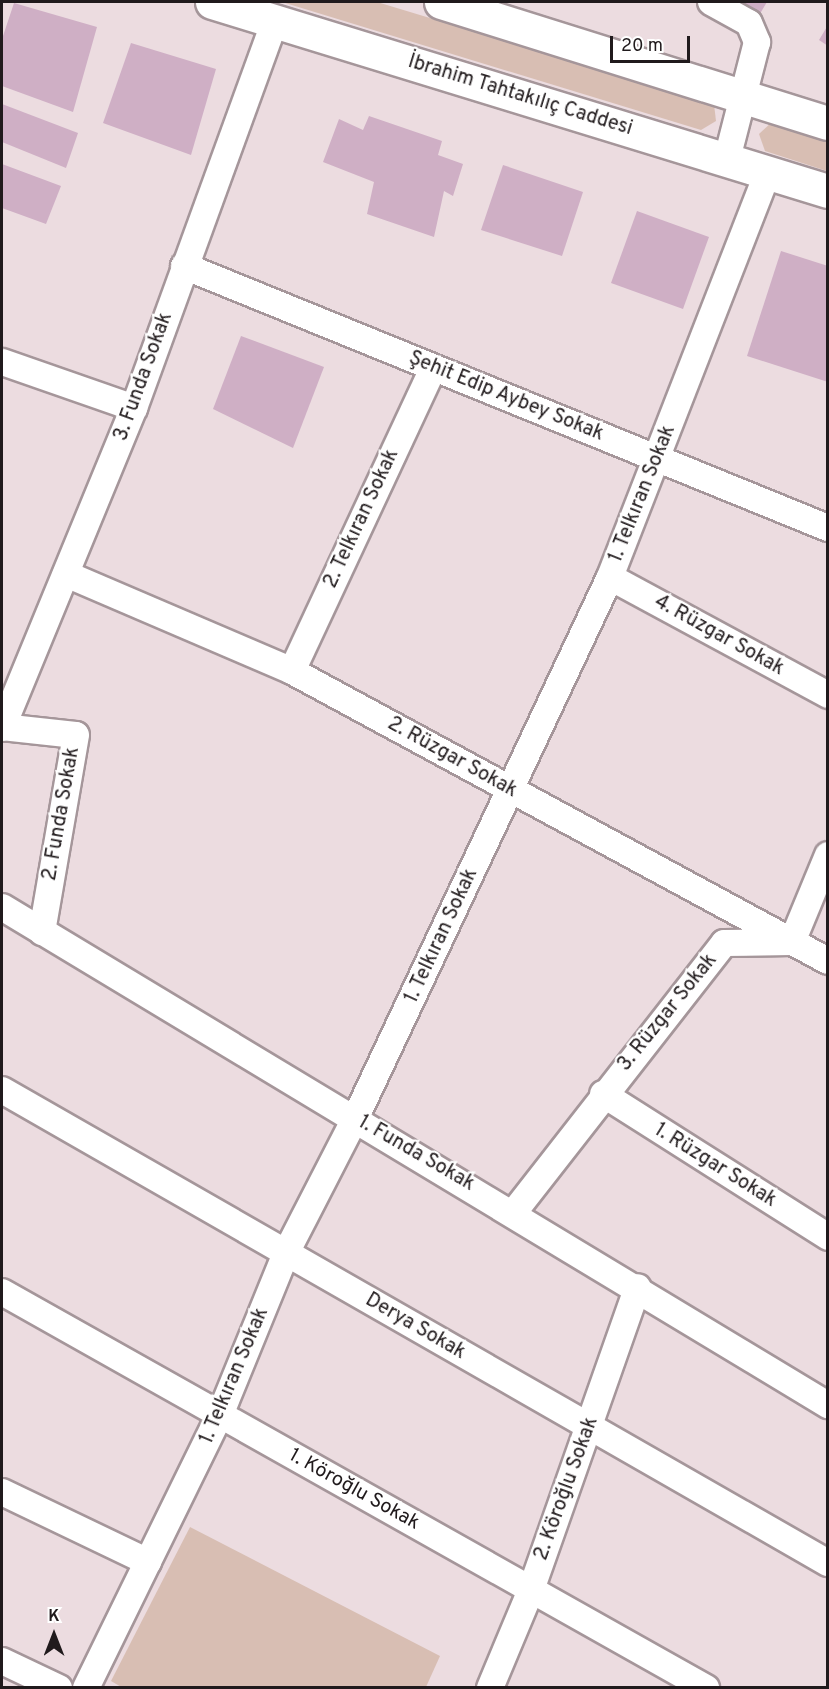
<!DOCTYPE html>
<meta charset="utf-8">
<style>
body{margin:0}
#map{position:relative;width:829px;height:1689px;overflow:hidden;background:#ecdce0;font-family:Overpass,sans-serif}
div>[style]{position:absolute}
.green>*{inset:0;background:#d8beb3}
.building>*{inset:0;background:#cfafc5}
.roads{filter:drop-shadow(2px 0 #a5969a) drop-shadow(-2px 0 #a5969a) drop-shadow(0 2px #a5969a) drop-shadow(0 -2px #a5969a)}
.minor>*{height:26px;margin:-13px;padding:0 13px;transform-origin:13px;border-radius:13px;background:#fff}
.primary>*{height:33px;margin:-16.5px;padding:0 16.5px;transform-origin:16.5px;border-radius:16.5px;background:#fff}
span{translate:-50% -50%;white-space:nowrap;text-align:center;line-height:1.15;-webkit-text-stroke:4.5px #fff;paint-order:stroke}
.street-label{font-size:20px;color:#201a1c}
.frame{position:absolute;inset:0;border:3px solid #201a1c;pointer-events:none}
.north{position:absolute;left:24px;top:1605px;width:60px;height:60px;-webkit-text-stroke:4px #fff;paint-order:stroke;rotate:0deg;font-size:16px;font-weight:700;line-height:24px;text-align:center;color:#201a1c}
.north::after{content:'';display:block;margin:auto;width:21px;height:27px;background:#201a1c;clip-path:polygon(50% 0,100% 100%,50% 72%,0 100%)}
.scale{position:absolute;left:610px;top:36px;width:80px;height:27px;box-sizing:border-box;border:3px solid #201a1c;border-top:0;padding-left:8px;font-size:18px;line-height:21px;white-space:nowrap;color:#201a1c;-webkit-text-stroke:4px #fff;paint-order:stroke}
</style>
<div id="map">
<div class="green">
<div style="clip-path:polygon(282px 2px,377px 2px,714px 104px,716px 121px,701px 130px)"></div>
<div style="clip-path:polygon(774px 120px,827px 138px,827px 171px,765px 151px,759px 134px)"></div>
<div style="clip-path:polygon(190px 1527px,440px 1656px,426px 1687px,123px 1688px,111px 1681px)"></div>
</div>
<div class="building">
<div style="clip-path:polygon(734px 2px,767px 2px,758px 17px)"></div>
<div style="clip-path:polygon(14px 3px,97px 27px,73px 112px,2px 86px,2px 39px)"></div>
<div style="clip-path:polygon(828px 25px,828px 46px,819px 40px)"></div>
<div style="clip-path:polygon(131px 43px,216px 69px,191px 155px,103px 123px)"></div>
<div style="clip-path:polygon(2px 104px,78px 133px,66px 168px,2px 142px)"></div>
<div style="clip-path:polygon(369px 116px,442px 141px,438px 155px,463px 164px,453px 196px,444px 191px,434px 237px,367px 214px,374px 182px,323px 162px,339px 119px,363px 130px)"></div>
<div style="clip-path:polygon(2px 164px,61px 186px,46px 224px,2px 208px)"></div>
<div style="clip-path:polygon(503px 165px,583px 192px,562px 256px,481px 230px)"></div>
<div style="clip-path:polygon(637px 211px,709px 237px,683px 309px,611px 283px)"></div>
<div style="clip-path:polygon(781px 251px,828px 266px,828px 382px,747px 356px)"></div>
<div style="clip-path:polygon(241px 336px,324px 367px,293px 448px,213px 409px)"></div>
</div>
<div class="roads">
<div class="minor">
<div style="left:711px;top:2px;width:43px;rotate:28.9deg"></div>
<div style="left:749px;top:23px;width:21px;rotate:67deg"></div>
<div style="left:757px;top:42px;width:121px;rotate:104.4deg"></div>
<div style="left:184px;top:266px;width:695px;rotate:22.14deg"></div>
<div style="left:2px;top:362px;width:140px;rotate:19.2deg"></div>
<div style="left:66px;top:574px;width:246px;rotate:23.2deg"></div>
<div style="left:292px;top:671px;width:609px;rotate:28.42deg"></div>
<div style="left:610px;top:577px;width:248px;rotate:28.4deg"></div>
<div style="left:292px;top:671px;width:334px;rotate:-65deg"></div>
<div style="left:2px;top:727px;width:74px;rotate:6.2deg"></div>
<div style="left:76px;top:735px;width:200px;rotate:99.8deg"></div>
<div style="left:2px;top:728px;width:346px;rotate:-67.6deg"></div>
<div style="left:134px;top:408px;width:412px;rotate:-70deg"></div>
<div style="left:2px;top:907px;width:965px;rotate:31.09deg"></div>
<div style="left:2px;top:1090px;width:952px;rotate:29.8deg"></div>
<div style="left:603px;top:1094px;width:267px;rotate:32.4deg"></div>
<div style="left:514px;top:1212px;width:341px;rotate:-52deg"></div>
<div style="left:724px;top:943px;width:68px;rotate:-0.8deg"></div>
<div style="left:792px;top:942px;width:94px;rotate:-67.5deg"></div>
<div style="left:2px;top:1292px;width:808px;rotate:29.36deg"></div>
<div style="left:2px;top:1492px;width:162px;rotate:25.6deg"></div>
<div style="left:2px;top:1661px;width:63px;rotate:25.3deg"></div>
<div style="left:86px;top:1688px;width:304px;rotate:-63.9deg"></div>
<div style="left:220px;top:1415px;width:175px;rotate:-67.8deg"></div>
<div style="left:286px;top:1253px;width:151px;rotate:-62.8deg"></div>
<div style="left:355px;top:1119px;width:599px;rotate:-64.8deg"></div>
<div style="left:610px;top:577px;width:435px;rotate:-68.7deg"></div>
<div style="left:490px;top:1688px;width:106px;rotate:-67.3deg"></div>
<div style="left:531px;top:1590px;width:321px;rotate:-70.6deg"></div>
</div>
<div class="primary">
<div style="left:212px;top:2px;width:644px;rotate:17.06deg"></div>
<div style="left:441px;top:2px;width:405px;rotate:17.4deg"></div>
</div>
</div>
<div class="street-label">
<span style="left:520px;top:96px;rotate:17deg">İbrahim Tahtakılıç Caddesi</span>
<span style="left:144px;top:377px;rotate:-70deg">3. Funda Sokak</span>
<span style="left:506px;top:397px;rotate:22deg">Şehit Edip Aybey Sokak</span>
<span style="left:643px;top:494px;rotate:-68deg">1. Telkıran Sokak</span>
<span style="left:362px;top:519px;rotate:-65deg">2. Telkıran Sokak</span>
<span style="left:719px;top:636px;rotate:29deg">4. Rüzgar Sokak</span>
<span style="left:452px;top:758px;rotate:29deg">2. Rüzgar Sokak</span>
<span style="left:62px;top:814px;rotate:-80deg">2. Funda Sokak</span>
<span style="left:442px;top:936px;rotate:-65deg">1. Telkıran Sokak</span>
<span style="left:668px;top:1013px;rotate:-51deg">3. Rüzgar Sokak</span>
<span style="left:416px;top:1154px;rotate:30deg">1. Funda Sokak</span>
<span style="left:715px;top:1166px;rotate:32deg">1. Rüzgar Sokak</span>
<span style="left:415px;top:1327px;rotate:30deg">Derya Sokak</span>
<span style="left:235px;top:1376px;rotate:-67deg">1. Telkıran Sokak</span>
<span style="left:567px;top:1489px;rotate:-70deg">2. Köroğlu Sokak</span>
<span style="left:354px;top:1490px;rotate:29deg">1. Köroğlu Sokak</span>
</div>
<div class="frame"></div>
<div class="north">K</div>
<div class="scale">20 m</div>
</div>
